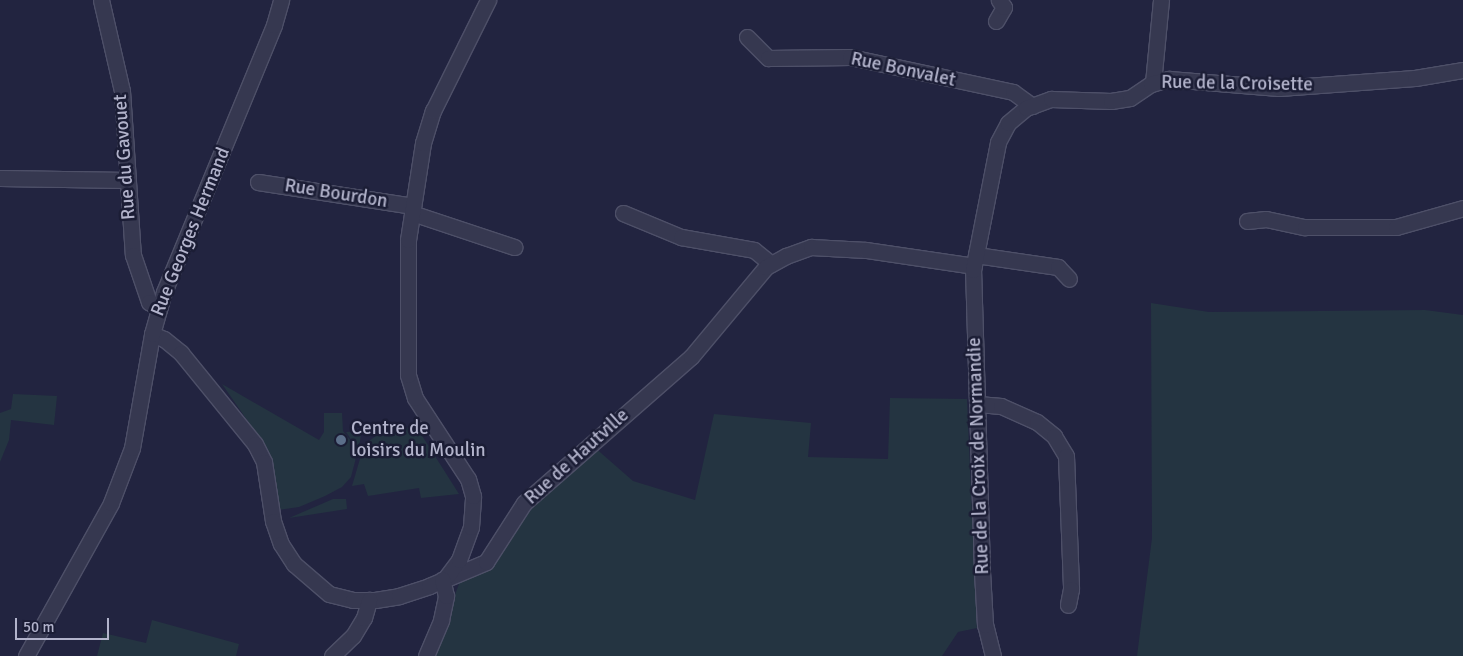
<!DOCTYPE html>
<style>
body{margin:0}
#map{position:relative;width:1463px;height:656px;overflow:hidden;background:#222440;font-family:Signika,sans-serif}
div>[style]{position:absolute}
.green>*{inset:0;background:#243441}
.roads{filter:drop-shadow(1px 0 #4e5068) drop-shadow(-1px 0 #4e5068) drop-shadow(0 1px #4e5068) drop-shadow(0 -1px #4e5068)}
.minor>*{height:15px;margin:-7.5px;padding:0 7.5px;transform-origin:7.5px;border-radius:7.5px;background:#363850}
.tertiary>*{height:15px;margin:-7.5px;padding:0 7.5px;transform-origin:7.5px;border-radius:7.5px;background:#363850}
.dots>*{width:14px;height:14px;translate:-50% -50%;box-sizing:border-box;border:2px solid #1b1d35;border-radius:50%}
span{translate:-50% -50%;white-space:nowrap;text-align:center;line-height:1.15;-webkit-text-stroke:5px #1b1d35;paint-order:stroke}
.street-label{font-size:19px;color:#b2b3cb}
.poi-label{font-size:19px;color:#b2b3cb}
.left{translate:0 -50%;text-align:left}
.scale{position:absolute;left:15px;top:618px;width:94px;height:22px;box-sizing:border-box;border:2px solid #b2b3cb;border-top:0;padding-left:6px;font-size:15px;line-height:18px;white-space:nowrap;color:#b2b3cb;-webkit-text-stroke:4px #1b1d35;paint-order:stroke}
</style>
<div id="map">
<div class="green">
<div style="clip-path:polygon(1151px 303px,1209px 312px,1425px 310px,1463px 315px,1463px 656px,1137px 656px,1152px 538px)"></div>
<div style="clip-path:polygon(222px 384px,319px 440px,324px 432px,324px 413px,342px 413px,343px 431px,358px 450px,351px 477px,342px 487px,325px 496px,299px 507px,278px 510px,265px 446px)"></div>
<div style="clip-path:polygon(13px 394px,57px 396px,54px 425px,11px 420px,9px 440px,0 462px,0 413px,11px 409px)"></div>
<div style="clip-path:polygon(890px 398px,967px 399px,977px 628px,958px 632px,942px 656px,432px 656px,462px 576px,482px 571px,500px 555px,528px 509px,593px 446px,633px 481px,695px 500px,714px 414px,811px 423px,808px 457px,888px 459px)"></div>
<div style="clip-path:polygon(414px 423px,459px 494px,421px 498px,419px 488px,368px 496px,364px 484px,352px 486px,364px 445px,386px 428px,404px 430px)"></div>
<div style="clip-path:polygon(361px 431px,360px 442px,356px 447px,346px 432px)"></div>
<div style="clip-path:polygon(333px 499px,346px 499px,347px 509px,289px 518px)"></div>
<div style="clip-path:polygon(152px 620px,239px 644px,236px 656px,97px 656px,103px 633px,146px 643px)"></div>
</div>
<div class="roads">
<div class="minor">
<div style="left:101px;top:0;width:93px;rotate:77deg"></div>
<div style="left:122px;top:91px;width:164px;rotate:86.2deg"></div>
<div style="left:133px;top:255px;width:50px;rotate:71.2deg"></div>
<div style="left:149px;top:302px;width:12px;rotate:31deg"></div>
<div style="left:996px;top:21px;width:16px;rotate:-60deg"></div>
<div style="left:1004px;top:7px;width:9px;rotate:-126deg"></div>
<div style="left:747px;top:37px;width:30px;rotate:45deg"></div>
<div style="left:768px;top:58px;width:82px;rotate:-0.7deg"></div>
<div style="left:850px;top:57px;width:167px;rotate:12.1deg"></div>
<div style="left:1013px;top:92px;width:24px;rotate:36deg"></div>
<div style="left:1153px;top:83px;width:83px;rotate:-84.5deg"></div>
<div style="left:0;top:178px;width:127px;rotate:0.9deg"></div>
<div style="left:258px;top:182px;width:157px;rotate:8.8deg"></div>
<div style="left:412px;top:213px;width:108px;rotate:18.4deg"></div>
<div style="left:623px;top:213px;width:63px;rotate:22.5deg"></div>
<div style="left:681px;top:237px;width:74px;rotate:10.1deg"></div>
<div style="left:754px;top:250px;width:22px;rotate:39deg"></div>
<div style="left:1247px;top:221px;width:19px;rotate:-6deg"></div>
<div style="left:1266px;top:219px;width:40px;rotate:12deg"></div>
<div style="left:1305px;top:227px;width:91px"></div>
<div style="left:1396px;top:227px;width:70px;rotate:-15.8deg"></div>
<div style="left:976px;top:255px;width:83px;rotate:8.3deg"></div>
<div style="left:1058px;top:267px;width:16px;rotate:47deg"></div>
<div style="left:152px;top:334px;width:13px;rotate:23deg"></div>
<div style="left:164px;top:339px;width:22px;rotate:39deg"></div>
<div style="left:181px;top:353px;width:117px;rotate:50.9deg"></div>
<div style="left:255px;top:444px;width:20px;rotate:63deg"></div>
<div style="left:264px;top:462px;width:60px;rotate:81.3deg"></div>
<div style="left:273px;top:521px;width:24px;rotate:71deg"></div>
<div style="left:281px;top:544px;width:24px;rotate:57deg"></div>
<div style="left:294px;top:564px;width:46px;rotate:40.6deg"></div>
<div style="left:329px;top:594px;width:25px;rotate:14deg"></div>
<div style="left:353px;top:600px;width:22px"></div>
<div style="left:375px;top:600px;width:24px;rotate:-9deg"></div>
<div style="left:399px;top:596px;width:32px;rotate:-18deg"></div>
<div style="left:429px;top:586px;width:62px;rotate:-22.8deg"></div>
<div style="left:486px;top:562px;width:70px;rotate:-57.2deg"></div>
<div style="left:524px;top:503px;width:222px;rotate:-41.2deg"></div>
<div style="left:691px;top:357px;width:117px;rotate:-50.2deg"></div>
<div style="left:766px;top:267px;width:23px;rotate:-29deg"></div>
<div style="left:786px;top:256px;width:27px;rotate:-20deg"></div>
<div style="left:811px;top:247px;width:55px;rotate:3.1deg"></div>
<div style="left:866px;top:250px;width:109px;rotate:8.4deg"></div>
<div style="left:978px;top:404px;width:23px;rotate:5deg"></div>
<div style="left:1001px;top:406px;width:39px;rotate:24deg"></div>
<div style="left:1037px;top:422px;width:22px;rotate:39deg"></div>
<div style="left:1054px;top:436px;width:23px;rotate:59deg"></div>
<div style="left:1066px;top:456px;width:133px;rotate:87.8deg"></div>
<div style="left:1071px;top:589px;width:16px;rotate:101deg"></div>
<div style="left:447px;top:576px;width:20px;rotate:-53deg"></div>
<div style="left:459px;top:560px;width:35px;rotate:-70deg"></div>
<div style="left:471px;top:527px;width:31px;rotate:-86deg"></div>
<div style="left:473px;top:496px;width:18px;rotate:-106deg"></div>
<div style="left:468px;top:479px;width:97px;rotate:-123.2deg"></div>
<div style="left:415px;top:398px;width:24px;rotate:-107deg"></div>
<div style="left:408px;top:375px;width:135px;rotate:-90deg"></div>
<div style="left:408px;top:240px;width:98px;rotate:-81.2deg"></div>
<div style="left:423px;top:143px;width:34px;rotate:-73deg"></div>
<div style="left:433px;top:111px;width:124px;rotate:-63.6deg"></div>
<div style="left:332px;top:656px;width:29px;rotate:-44deg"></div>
<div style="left:353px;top:636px;width:21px;rotate:-59deg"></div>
<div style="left:364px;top:618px;width:19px;rotate:-74deg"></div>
<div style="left:426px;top:656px;width:39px;rotate:-67deg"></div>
<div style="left:441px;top:620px;width:25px;rotate:-78deg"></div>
<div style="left:446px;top:596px;width:17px;rotate:-103deg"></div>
<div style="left:993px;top:656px;width:32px;rotate:-104deg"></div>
<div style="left:985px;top:625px;width:54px;rotate:-93.2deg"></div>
<div style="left:982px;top:571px;width:301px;rotate:-91.7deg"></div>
<div style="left:973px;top:270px;width:130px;rotate:-78.9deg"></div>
<div style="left:998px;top:142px;width:21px;rotate:-62deg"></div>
<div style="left:1008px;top:123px;width:23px;rotate:-40deg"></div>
<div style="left:1026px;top:108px;width:27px;rotate:-20deg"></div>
<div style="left:1051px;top:99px;width:60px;rotate:1.9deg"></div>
<div style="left:1111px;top:101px;width:19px;rotate:-9deg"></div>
<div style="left:1130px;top:98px;width:25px;rotate:-34deg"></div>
<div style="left:1151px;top:84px;width:19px;rotate:-16deg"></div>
<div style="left:1169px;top:79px;width:110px;rotate:4.7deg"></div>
<div style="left:1279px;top:88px;width:136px;rotate:-4.2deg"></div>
<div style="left:1415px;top:78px;width:49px;rotate:-9.5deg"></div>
</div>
<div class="tertiary">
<div style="left:26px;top:656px;width:175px;rotate:-60.9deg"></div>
<div style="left:111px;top:503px;width:59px;rotate:-69.1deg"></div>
<div style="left:132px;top:448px;width:116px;rotate:-80deg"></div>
<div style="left:152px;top:334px;width:44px;rotate:-74.1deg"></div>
<div style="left:164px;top:292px;width:289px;rotate:-67.6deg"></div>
<div style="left:274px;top:25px;width:26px;rotate:-74deg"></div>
</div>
</div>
<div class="dots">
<div style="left:341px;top:440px;background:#5c6f8a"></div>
</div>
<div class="street-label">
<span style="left:903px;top:70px;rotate:12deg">Rue Bonvalet</span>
<span style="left:1237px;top:84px;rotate:1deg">Rue de la Croisette</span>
<span style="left:125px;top:157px;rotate:-94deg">Rue du Gavouet</span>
<span style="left:336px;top:194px;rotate:9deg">Rue Bourdon</span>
<span style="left:191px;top:232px;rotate:-68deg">Rue Georges Hermand</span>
<span style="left:979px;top:456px;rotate:-92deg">Rue de la Croix de Normandie</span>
<span style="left:577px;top:457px;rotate:-42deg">Rue de Hautville</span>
</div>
<div class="poi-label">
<span class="left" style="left:351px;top:440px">Centre de<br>loisirs du Moulin</span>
</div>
<div class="scale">50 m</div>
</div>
